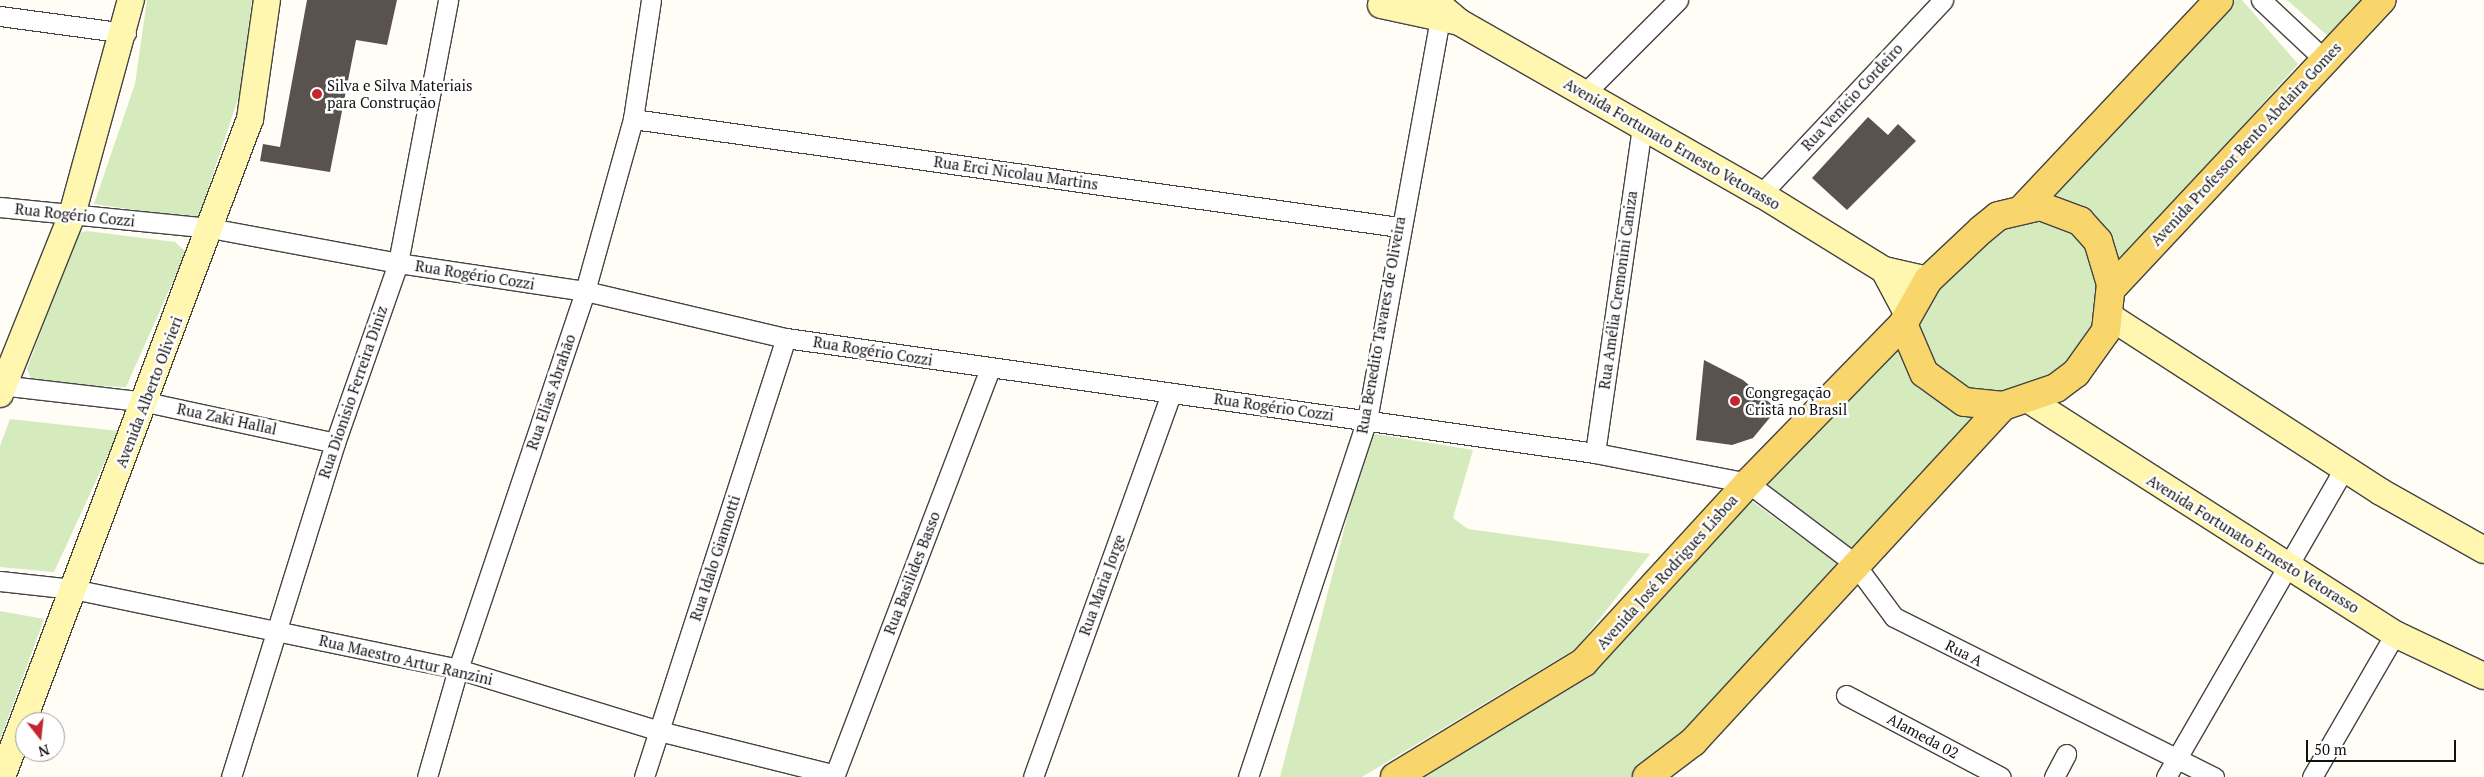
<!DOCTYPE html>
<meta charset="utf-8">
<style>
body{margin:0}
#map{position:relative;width:2484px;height:777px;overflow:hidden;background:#fffdf5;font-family:"PT Serif",serif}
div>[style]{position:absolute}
.green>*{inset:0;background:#d5ebbd}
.building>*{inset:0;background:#5a524d}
.roads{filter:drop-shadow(1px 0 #444) drop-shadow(-1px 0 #444) drop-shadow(0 1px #444) drop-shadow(0 -1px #444)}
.street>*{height:19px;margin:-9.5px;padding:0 9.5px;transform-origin:9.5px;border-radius:9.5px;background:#fff}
.secondary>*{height:26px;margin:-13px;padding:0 13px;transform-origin:13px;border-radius:13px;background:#fff6b0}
.primary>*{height:28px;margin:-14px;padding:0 14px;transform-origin:14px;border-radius:14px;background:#f9d66b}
.dots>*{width:14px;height:14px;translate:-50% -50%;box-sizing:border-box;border:2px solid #fff;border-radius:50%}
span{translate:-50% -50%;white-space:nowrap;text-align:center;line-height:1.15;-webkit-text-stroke:5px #fff;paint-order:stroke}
.poi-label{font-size:15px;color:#111}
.left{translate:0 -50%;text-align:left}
.street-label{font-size:15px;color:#111}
.north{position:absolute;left:15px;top:712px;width:50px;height:50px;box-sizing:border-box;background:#fff;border:1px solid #a0a0a0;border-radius:50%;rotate:164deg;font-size:14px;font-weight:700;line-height:20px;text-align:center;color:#111}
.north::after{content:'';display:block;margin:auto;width:18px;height:22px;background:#c4262e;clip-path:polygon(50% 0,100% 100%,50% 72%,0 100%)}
.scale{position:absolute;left:2306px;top:740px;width:150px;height:22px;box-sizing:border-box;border:2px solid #111;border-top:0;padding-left:6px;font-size:15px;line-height:18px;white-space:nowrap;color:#111;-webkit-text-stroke:4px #fff;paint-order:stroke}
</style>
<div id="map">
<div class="green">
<div style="clip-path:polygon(147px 0,252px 0,240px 93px,198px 219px,94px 204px,135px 84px)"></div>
<div style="clip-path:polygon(2230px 0,2242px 0,2298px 64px,2118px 265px,2105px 227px,2079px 205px,2045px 196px)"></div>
<div style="clip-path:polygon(2287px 0,2365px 0,2330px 38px)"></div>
<div style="clip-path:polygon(2022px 217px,2058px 218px,2090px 245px,2102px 306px,2085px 349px,2050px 379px,2003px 395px,1967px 391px,1930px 366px,1914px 324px,1936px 287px,2004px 225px)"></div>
<div style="clip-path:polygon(87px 231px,175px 242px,186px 252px,126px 387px,33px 383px,27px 369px,77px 233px)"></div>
<div style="clip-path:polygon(1898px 339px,1915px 381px,1957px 414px,1976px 418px,1851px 549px,1764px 482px)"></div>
<div style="clip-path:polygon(10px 419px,119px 431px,54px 572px,0 567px,0 446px)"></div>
<div style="clip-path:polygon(1369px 433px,1473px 450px,1453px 518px,1468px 529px,1650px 554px,1577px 648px,1362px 777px,1280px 777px)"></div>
<div style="clip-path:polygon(1746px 497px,1842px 567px,1689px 737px,1634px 777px,1424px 777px,1587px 668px)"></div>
<div style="clip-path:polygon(0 611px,44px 619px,0 740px)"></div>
</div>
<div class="building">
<div style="clip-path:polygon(307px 0,397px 0,387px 45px,356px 40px,330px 172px,260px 161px,263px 144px,280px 147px)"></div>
<div style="clip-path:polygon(1868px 117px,1888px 135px,1898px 124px,1916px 141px,1847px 210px,1812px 178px)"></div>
<div style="clip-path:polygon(1704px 360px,1743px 380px,1777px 409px,1753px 438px,1732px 445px,1696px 440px)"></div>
</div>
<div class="roads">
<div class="street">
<div style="left:2261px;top:0;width:88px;rotate:43.2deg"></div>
<div style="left:0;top:16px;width:127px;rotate:7.7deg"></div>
<div style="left:1584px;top:94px;width:133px;rotate:-45deg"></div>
<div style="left:633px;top:119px;width:774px;rotate:8.03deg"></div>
<div style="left:1761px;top:194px;width:266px;rotate:-46.8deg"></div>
<div style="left:0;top:207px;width:211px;rotate:5.7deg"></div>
<div style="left:210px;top:228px;width:191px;rotate:10.5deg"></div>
<div style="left:398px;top:263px;width:189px;rotate:8.5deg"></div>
<div style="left:585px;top:291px;width:206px;rotate:13.2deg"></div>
<div style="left:786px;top:338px;width:817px;rotate:8.09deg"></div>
<div style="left:1595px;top:453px;width:156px;rotate:11.1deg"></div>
<div style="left:1748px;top:483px;width:133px;rotate:37deg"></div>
<div style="left:1854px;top:563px;width:67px;rotate:53.5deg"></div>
<div style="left:1894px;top:617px;width:358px;rotate:26.6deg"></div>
<div style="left:0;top:385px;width:147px;rotate:6.6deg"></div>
<div style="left:146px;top:402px;width:193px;rotate:12.2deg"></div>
<div style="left:1595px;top:453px;width:330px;rotate:-81.8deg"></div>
<div style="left:0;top:581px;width:73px;rotate:6.3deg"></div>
<div style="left:73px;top:589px;width:393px;rotate:11.7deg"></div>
<div style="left:458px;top:669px;width:210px;rotate:17.1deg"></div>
<div style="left:659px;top:731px;width:181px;rotate:14deg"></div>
<div style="left:1846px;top:695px;width:175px;rotate:27.9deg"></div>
<div style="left:231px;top:777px;width:350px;rotate:-72.7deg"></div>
<div style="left:335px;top:443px;width:191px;rotate:-70.7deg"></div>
<div style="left:398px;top:263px;width:268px;rotate:-79.2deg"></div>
<div style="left:427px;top:777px;width:112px;rotate:-74deg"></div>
<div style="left:458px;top:669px;width:399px;rotate:-71.4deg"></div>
<div style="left:585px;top:291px;width:179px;rotate:-74.4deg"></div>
<div style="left:633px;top:119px;width:120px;rotate:-81.4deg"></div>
<div style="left:644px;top:777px;width:461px;rotate:-72.1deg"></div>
<div style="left:834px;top:777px;width:437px;rotate:-69.1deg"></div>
<div style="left:1033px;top:777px;width:408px;rotate:-70.2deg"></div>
<div style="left:1248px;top:777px;width:376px;rotate:-71.6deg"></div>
<div style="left:1367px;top:420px;width:419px;rotate:-79.7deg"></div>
<div style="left:2054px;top:777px;width:26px;rotate:-62deg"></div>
<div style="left:2166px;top:777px;width:356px;rotate:-60deg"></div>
<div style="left:2312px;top:777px;width:165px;rotate:-59.9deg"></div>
</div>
<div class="secondary">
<div style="left:1433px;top:0;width:34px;rotate:40deg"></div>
<div style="left:1459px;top:22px;width:348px;rotate:29.7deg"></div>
<div style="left:1761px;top:194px;width:145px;rotate:31.7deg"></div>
<div style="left:1884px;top:270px;width:45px;rotate:12.8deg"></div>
<div style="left:1381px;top:5px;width:76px;rotate:12.2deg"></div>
<div style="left:1884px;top:270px;width:51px;rotate:61.9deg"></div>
<div style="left:2109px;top:316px;width:324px;rotate:32.9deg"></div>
<div style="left:2381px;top:492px;width:118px;rotate:29.4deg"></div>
<div style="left:0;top:394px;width:193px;rotate:-68.1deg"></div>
<div style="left:72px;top:215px;width:223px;rotate:-74.7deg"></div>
<div style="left:2029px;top:400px;width:434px;rotate:32.6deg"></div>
<div style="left:2395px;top:634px;width:98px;rotate:25.3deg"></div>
<div style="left:2px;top:777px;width:703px;rotate:-69.35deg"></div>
<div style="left:250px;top:119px;width:120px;rotate:-81.9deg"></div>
</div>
<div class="primary">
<div style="left:2040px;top:206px;width:43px;rotate:20.6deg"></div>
<div style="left:2080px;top:221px;width:27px;rotate:48deg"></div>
<div style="left:2098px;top:241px;width:45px;rotate:73.2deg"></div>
<div style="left:2111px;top:284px;width:47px;rotate:96.1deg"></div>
<div style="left:2106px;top:331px;width:52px;rotate:125.5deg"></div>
<div style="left:2076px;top:373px;width:25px;rotate:143deg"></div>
<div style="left:2056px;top:388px;width:56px;rotate:161.2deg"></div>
<div style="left:2003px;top:406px;width:39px;rotate:-174deg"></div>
<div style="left:1964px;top:402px;width:49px;rotate:-144.1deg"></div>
<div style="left:1924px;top:373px;width:53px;rotate:-113.2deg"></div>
<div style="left:1903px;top:324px;width:51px;rotate:-60.4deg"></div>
<div style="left:1928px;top:280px;width:73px;rotate:-43.3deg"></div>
<div style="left:1981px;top:230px;width:22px;rotate:-39deg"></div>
<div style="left:1998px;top:216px;width:43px;rotate:-13.4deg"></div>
<div style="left:2022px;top:209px;width:287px;rotate:-46.7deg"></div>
<div style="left:2111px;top:289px;width:396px;rotate:-46.9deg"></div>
<div style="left:1395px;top:777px;width:221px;rotate:-31.3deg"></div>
<div style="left:1584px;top:662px;width:243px;rotate:-47.5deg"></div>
<div style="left:1748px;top:483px;width:222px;rotate:-45.7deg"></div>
<div style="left:1647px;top:777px;width:58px;rotate:-37.3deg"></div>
<div style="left:1693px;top:742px;width:457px;rotate:-47.3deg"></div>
</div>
</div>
<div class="dots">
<div style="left:317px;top:94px;background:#c4262e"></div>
<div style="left:1735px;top:401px;background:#c4262e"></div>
</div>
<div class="poi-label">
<span class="left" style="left:327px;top:94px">Silva e Silva Materiais<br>para Construção</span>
<span class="left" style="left:1745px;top:401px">Congregação<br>Cristã no Brasil</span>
</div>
<div class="street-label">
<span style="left:1852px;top:97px;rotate:-47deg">Rua Venício Cordeiro</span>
<span style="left:1672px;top:144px;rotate:30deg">Avenida Fortunato Ernesto Vetorasso</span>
<span style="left:2246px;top:144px;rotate:-47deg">Avenida Professor Bento Abelaira Gomes</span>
<span style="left:1016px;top:173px;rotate:8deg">Rua Erci Nicolau Martins</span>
<span style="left:75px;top:215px;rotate:6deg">Rua Rogério Cozzi</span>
<span style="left:475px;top:275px;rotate:9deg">Rua Rogério Cozzi</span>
<span style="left:1618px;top:290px;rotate:-82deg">Rua Amélia Cremonini Caniza</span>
<span style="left:1381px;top:325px;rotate:-80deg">Rua Benedito Tavares de Oliveira</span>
<span style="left:873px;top:351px;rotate:9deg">Rua Rogério Cozzi</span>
<span style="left:149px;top:392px;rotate:-69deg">Avenida Alberto Olivieri</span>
<span style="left:353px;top:392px;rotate:-71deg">Rua Dionisio Ferreira Diniz</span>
<span style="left:551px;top:392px;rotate:-71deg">Rua Elias Abrahão</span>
<span style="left:1274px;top:407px;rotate:8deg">Rua Rogério Cozzi</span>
<span style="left:227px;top:419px;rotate:12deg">Rua Zaki Hallal</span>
<span style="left:2253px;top:544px;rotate:32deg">Avenida Fortunato Ernesto Vetorasso</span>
<span style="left:715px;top:558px;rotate:-72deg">Rua Idalo Giannotti</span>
<span style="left:1667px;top:572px;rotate:-48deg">Avenida José Rodrigues Lisboa</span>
<span style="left:912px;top:573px;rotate:-69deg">Rua Basilides Basso</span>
<span style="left:1102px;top:585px;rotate:-70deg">Rua Maria Jorge</span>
<span style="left:1964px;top:653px;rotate:27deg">Rua A</span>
<span style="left:406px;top:660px;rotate:13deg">Rua Maestro Artur Ranzini</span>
<span style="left:1923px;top:736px;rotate:28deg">Alameda 02</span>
</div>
<div class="north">N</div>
<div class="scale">50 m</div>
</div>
